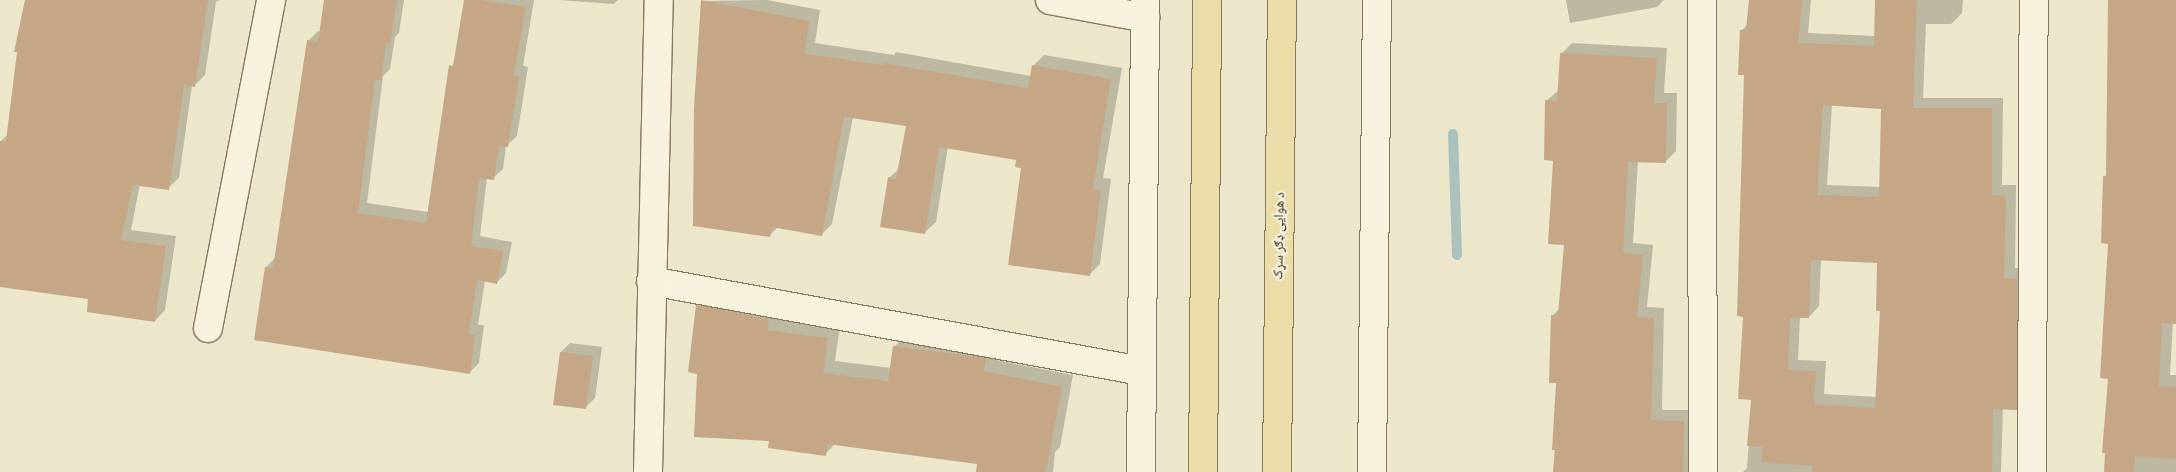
<!DOCTYPE html>
<meta charset="utf-8">
<style>
body{margin:0}
#map{position:relative;width:2176px;height:472px;overflow:hidden;background:#ece6cb;font-family:Bitter,"Noto Naskh Arabic",serif}
div>[style]{position:absolute}
.shadow>*{inset:0;background:#0003}
.stream>*{height:10px;margin:-5px;padding:0 5px;transform-origin:5px;border-radius:5px;background:#abc1bd}
.building>*{inset:0;background:#c6a785}
.roads{filter:drop-shadow(1px 0 #877960) drop-shadow(-1px 0 #877960) drop-shadow(0 1px #877960) drop-shadow(0 -1px #877960)}
.minor>*{height:28px;margin:-14px;padding:0 14px;transform-origin:14px;border-radius:14px;background:#f7f2de}
.major>*{height:28px;margin:-14px;padding:0 14px;transform-origin:14px;border-radius:14px;background:#eadda7}
span{translate:-50% -50%;white-space:nowrap;text-align:center;line-height:1.15;-webkit-text-stroke:4.5px #f4efda;paint-order:stroke}
.street-label{font-size:14px;color:#393023}
</style>
<div id="map">
<div class="shadow">
<div style="clip-path:polygon(26px 0,220px 0,216px 2px,205px 75px,195px 85px,192px 85px,179px 178px,168px 188px,140px 184px,131px 230px,176px 236px,165px 310px,155px 321px,90px 298px,0 285px,0 146px,1px 141px,8px 134px)"></div>
<div style="clip-path:polygon(325px 0,404px 0,399px 33px,395px 37px,390px 69px,383px 76px,367px 203px,428px 212px,465px 0,534px 0,523px 66px,528px 67px,517px 136px,506px 146px,503px 169px,493px 178px,487px 178px,480px 236px,512px 242px,506px 273px,497px 282px,485px 280px,478px 325px,484px 325px,479px 363px,469px 373px,266px 267px,276px 257px,308px 41px,318px 31px,321px 32px)"></div>
<div style="clip-path:polygon(559px 0,618px 0,614px 4px)"></div>
<div style="clip-path:polygon(767px 0,820px 10px,815px 43px,894px 55px,896px 52px,1031px 76px,1033px 66px,1044px 55px,1122px 68px,1103px 178px,1111px 179px,1100px 264px,1089px 275px,1017px 159px,948px 147px,936px 222px,924px 233px,889px 178px,900px 168px,907px 125px,853px 117px,832px 224px,821px 235px,778px 227px,770px 235px,702px 1px)"></div>
<div style="clip-path:polygon(1566px 0,1664px 0,1657px 7px,1570px 23px)"></div>
<div style="clip-path:polygon(evenodd,1750px 0,1811px 0,1808px 33px,1875px 36px,1876px 0,1963px 0,1962px 13px,1951px 24px,1926px 24px,1923px 98px,2003px 98px,2002px 185px,2016px 185px,2015px 268px,2027px 268px,2027px 398px,2016px 408px,2003px 408px,2001px 472px,1743px 472px,1747px 468px,1752px 398px,1745px 74px,1742px 30px,1748px 24px,1750px 0,1832px 105px,1882px 108px,1880px 187px,1827px 185px,1832px 105px,1750px 0,1821px 259px,1879px 262px,1881px 310px,1877px 397px,1824px 394px,1826px 361px,1798px 360px,1800px 317px,1809px 317px,1819px 306px,1821px 259px)"></div>
<div style="clip-path:polygon(2109px 0,2176px 0,2176px 323px,2173px 322px,2170px 375px,2176px 375px,2176px 472px,2106px 472px,2109px 378px,2109px 242px,2105px 176px,2107px 174px)"></div>
<div style="clip-path:polygon(1572px 43px,1667px 48px,1664px 93px,1677px 93px,1676px 151px,1665px 162px,1638px 161px,1633px 243px,1653px 245px,1647px 307px,1664px 308px,1662px 410px,1694px 410px,1693px 472px,1554px 472px,1557px 382px,1552px 316px,1560px 308px,1566px 244px,1546px 101px,1559px 90px,1561px 54px)"></div>
<div style="clip-path:polygon(710px 294px,840px 326px,835px 361px,891px 368px,894px 347px,906px 335px,997px 347px,996px 360px,1073px 375px,1060px 447px,1055px 452px,1053px 472px,977px 472px,978px 463px,835px 444px,825px 454px,771px 439px,699px 372px,698px 306px)"></div>
<div style="clip-path:polygon(570px 343px,602px 347px,595px 398px,585px 408px,561px 352px)"></div>
</div>
<div class="stream">
<div style="left:1453px;top:134px;width:121px;rotate:88.1deg"></div>
</div>
<div class="building">
<div style="clip-path:polygon(25px 0,208px 0,195px 87px,184px 85px,169px 190px,133px 185px,121px 240px,166px 246px,155px 322px,87px 312px,88px 299px,0 287px,0 141px,6px 141px,17px 52px,14px 52px)"></div>
<div style="clip-path:polygon(324px 0,397px 0,390px 44px,386px 43px,381px 80px,375px 80px,358px 213px,426px 223px,449px 65px,453px 66px,464px 0,482px 0,526px 7px,514px 76px,519px 76px,508px 147px,499px 146px,494px 180px,479px 178px,471px 246px,503px 251px,497px 284px,477px 280px,469px 334px,475px 335px,470px 374px,254px 340px,265px 267px,273px 268px,307px 40px,318px 42px)"></div>
<div style="clip-path:polygon(701px 0,809px 21px,805px 54px,883px 65px,884px 63px,1028px 88px,1032px 65px,1111px 79px,1093px 189px,1101px 190px,1090px 276px,1008px 265px,1021px 168px,1015px 167px,1016px 160px,939px 147px,925px 234px,880px 227px,888px 177px,896px 179px,906px 126px,844px 117px,822px 236px,772px 227px,770px 237px,693px 226px,694px 108px)"></div>
<div style="clip-path:polygon(evenodd,1749px 0,1802px 0,1798px 43px,1874px 46px,1875px 0,1917px 0,1913px 108px,1992px 108px,1992px 195px,2006px 196px,2004px 278px,2017px 279px,2017px 410px,1993px 409px,1992px 472px,1812px 472px,1812px 466px,1761px 462px,1762px 447px,1747px 446px,1751px 400px,1738px 399px,1743px 317px,1737px 316px,1744px 75px,1738px 75px,1740px 30px,1746px 30px,1749px 0,1823px 105px,1881px 109px,1879px 197px,1817px 195px,1823px 105px,1749px 0,1811px 260px,1877px 263px,1876px 311px,1880px 311px,1875px 408px,1814px 404px,1816px 371px,1788px 370px,1790px 318px,1809px 318px,1811px 260px)"></div>
<div style="clip-path:polygon(2108px 0,2176px 0,2176px 324px,2162px 323px,2159px 386px,2176px 387px,2176px 459px,2135px 456px,2134px 472px,2104px 472px,2105px 453px,2102px 453px,2108px 379px,2100px 378px,2108px 244px,2101px 243px,2103px 176px,2106px 176px)"></div>
<div style="clip-path:polygon(1560px 53px,1657px 58px,1654px 103px,1667px 103px,1666px 163px,1628px 162px,1623px 253px,1643px 255px,1637px 317px,1654px 318px,1651px 420px,1684px 421px,1683px 472px,1553px 472px,1555px 450px,1552px 450px,1556px 383px,1549px 383px,1551px 315px,1558px 315px,1564px 245px,1548px 244px,1553px 161px,1544px 160px,1545px 100px,1557px 101px)"></div>
<div style="clip-path:polygon(696px 305px,769px 319px,768px 330px,828px 338px,823px 373px,888px 381px,893px 346px,986px 358px,984px 371px,1062px 387px,1046px 472px,976px 472px,977px 464px,827px 444px,826px 456px,768px 448px,769px 441px,694px 437px,697px 374px,688px 372px)"></div>
<div style="clip-path:polygon(560px 352px,593px 356px,586px 409px,553px 405px)"></div>
</div>
<div class="roads">
<div class="minor">
<div style="left:1050px;top:0;width:97px;rotate:10.7deg"></div>
<div style="left:1702px;top:0;width:472px;rotate:89.9deg"></div>
<div style="left:651px;top:281px;width:499px;rotate:10.4deg"></div>
<div style="left:208px;top:328px;width:334px;rotate:-79.1deg"></div>
<div style="left:648px;top:472px;width:472px;rotate:-88.7deg"></div>
<div style="left:1141px;top:472px;width:472px;rotate:-89.5deg"></div>
<div style="left:1372px;top:472px;width:472px;rotate:-89.4deg"></div>
<div style="left:2032px;top:472px;width:472px;rotate:-89.8deg"></div>
</div>
<div class="major">
<div style="left:1203px;top:472px;width:472px;rotate:-89.5deg"></div>
<div style="left:1277px;top:472px;width:472px;rotate:-89.4deg"></div>
</div>
</div>
<div class="street-label">
<span style="left:1279px;top:236px;rotate:-89deg">د هوایی ډګر سړک</span>
</div>
</div>
